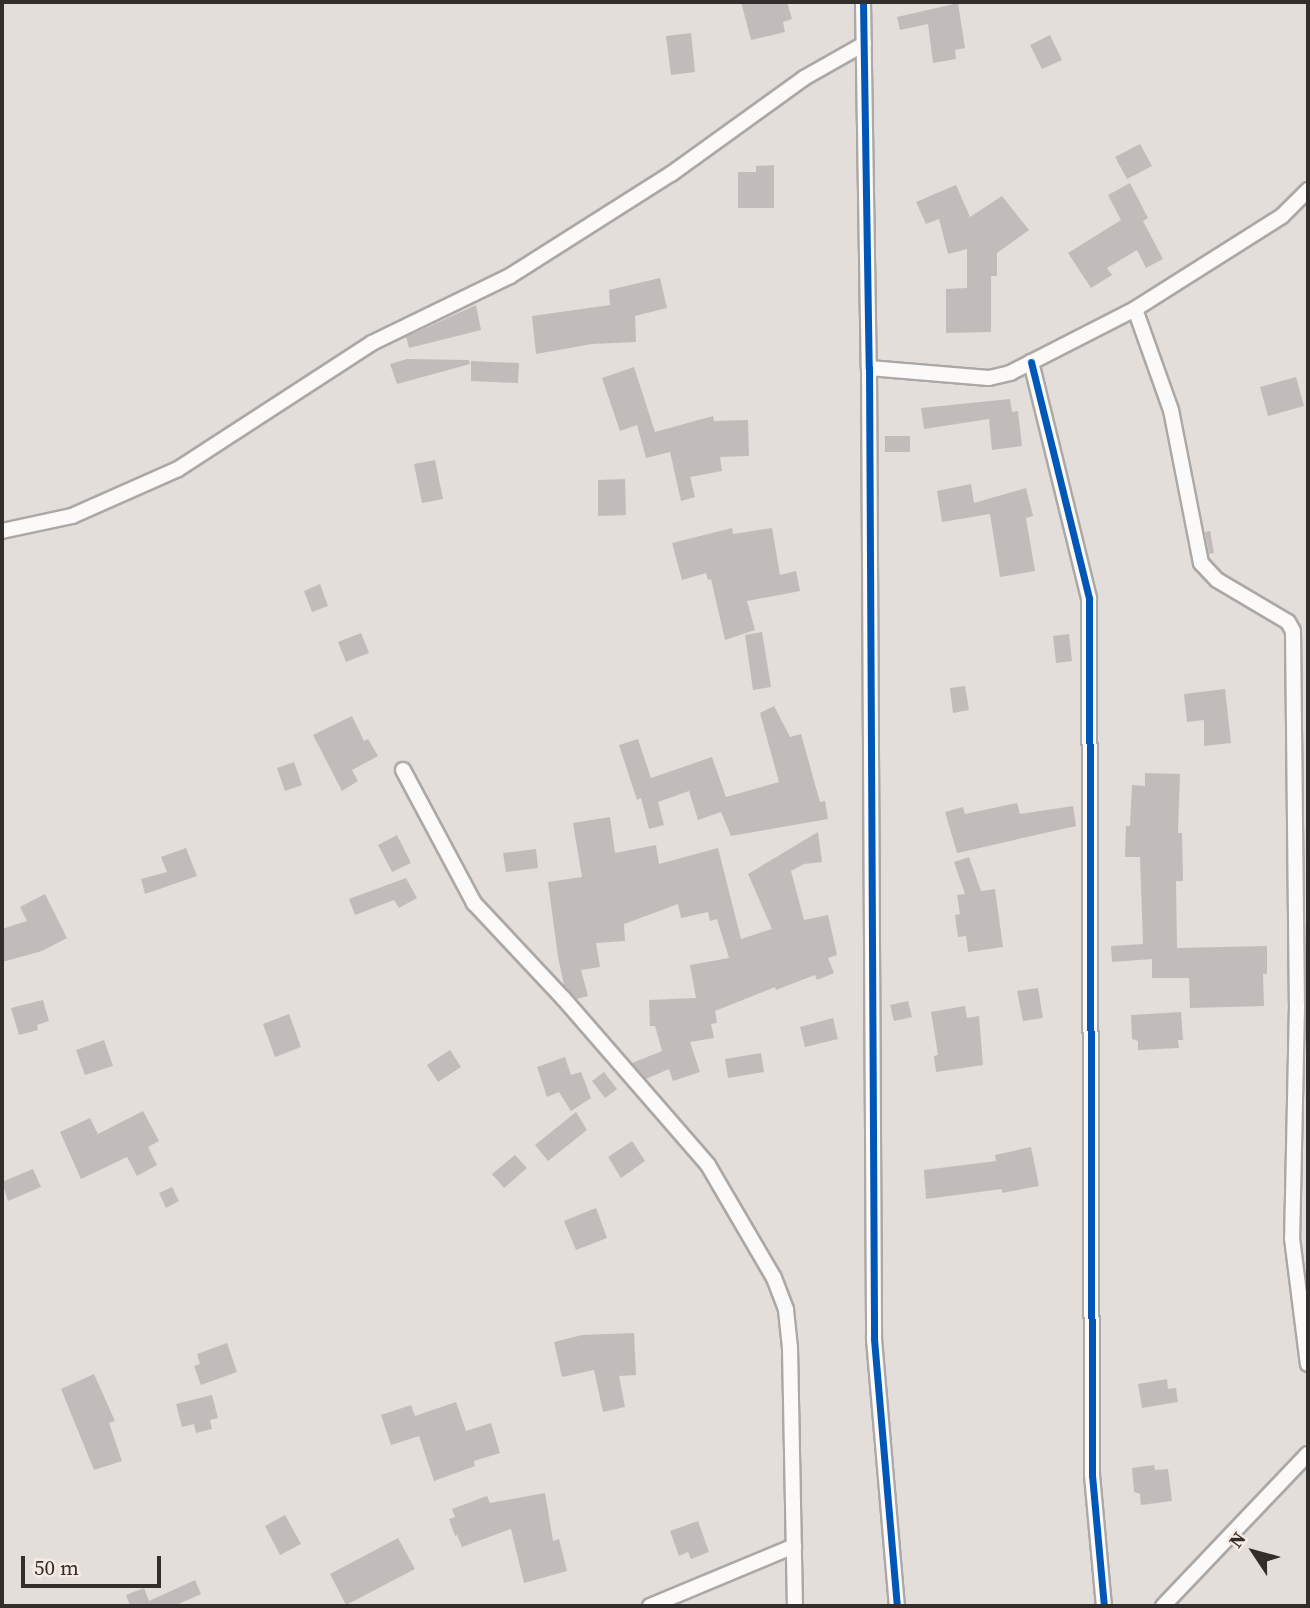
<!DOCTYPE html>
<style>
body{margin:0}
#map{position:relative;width:1310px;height:1608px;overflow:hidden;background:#e4deda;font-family:"Source Serif 4",serif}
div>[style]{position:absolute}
.building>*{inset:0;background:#c1bcba}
.roads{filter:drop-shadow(2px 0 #aca8a5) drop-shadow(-2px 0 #aca8a5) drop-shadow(0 2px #aca8a5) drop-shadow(0 -2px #aca8a5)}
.street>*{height:14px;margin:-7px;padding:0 7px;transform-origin:7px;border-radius:7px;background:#fbfaf9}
.cycleway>*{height:7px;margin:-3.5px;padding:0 3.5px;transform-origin:3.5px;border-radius:3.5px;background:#0057b8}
span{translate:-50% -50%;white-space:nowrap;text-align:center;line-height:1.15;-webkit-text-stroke:6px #f6eae3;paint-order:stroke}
.frame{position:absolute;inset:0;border:4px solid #322e2b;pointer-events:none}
.north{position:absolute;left:1219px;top:1517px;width:70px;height:70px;-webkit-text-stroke:5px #f6eae3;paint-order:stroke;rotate:306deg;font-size:19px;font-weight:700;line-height:28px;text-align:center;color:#322e2b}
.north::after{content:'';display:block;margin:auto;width:24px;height:32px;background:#322e2b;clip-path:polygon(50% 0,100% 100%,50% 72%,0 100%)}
.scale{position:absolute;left:21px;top:1556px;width:140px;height:32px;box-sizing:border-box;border:4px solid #322e2b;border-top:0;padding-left:9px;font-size:21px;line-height:24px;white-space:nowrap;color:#322e2b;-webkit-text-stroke:5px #f6eae3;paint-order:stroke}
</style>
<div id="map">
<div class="building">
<div style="clip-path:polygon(741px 2px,787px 2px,792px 19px,783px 22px,785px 32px,751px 40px)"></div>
<div style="clip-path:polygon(958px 3px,965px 48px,955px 50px,956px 59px,933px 63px,928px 24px,900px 30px,897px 17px)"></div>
<div style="clip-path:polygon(691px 33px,695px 72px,671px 75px,666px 36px)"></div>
<div style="clip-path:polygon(1050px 35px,1062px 60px,1042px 69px,1030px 45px)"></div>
<div style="clip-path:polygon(1140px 144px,1152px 166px,1127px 179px,1115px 157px)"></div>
<div style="clip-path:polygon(774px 165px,774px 208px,738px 208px,738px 172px,756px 172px,756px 166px)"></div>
<div style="clip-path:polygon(1130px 183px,1148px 218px,1143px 221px,1163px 259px,1146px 268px,1137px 250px,1107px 268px,1112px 275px,1091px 288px,1068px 253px,1121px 220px,1108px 195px)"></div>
<div style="clip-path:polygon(956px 185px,970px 217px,1002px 196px,1029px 230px,997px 253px,997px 276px,991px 276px,991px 332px,946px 333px,946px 289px,967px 288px,967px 249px,948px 254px,939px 219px,926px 224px,916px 202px)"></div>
<div style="clip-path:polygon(660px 278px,667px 308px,635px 316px,636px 342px,592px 344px,536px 354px,532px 316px,610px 305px,609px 290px)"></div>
<div style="clip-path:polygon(476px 305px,481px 330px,409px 348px,406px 337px)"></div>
<div style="clip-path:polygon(407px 359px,469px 360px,470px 364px,397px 384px,390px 364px)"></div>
<div style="clip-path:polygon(471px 361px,519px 363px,518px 383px,471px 381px)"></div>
<div style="clip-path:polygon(634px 367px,655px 432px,713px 416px,714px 421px,748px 420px,749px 456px,720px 457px,722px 471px,690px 477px,695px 497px,681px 501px,670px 452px,646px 458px,637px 425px,620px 431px,602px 378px)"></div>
<div style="clip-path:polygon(1296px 377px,1304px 406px,1268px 416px,1260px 387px)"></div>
<div style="clip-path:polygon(1010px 399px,1012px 412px,1018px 411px,1022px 446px,992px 450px,989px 419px,924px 429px,921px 408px)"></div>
<div style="clip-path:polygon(885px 436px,910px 436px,910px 452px,885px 452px)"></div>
<div style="clip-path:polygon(435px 460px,443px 499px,422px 503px,414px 464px)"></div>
<div style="clip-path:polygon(625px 479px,626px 515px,598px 516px,598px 480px)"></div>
<div style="clip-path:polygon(971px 484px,974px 503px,1026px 488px,1033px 516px,1026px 518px,1035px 571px,1000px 577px,990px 514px,942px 522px,937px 491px)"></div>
<div style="clip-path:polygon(732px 528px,733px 534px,772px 528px,780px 575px,796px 571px,800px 591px,747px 601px,755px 630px,725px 640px,711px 579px,708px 580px,706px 573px,682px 580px,672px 543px)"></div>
<div style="clip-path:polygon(1210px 531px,1214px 553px,1209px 554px,1205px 532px)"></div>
<div style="clip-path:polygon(320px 584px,328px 606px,312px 612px,304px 591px)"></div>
<div style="clip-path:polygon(762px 632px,771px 687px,753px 690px,745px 635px)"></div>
<div style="clip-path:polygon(361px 633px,369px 653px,346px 662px,338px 642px)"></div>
<div style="clip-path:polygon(1069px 634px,1072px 661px,1056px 663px,1053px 636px)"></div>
<div style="clip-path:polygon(965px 686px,969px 710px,953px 713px,950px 688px)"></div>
<div style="clip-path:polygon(1225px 689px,1231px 743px,1204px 746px,1204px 720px,1187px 722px,1184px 694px)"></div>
<div style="clip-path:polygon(774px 706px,790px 737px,801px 734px,820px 802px,825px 801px,828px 819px,731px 836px,721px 812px,698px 820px,689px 791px,658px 802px,664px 825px,649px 829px,641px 798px,637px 800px,619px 745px,638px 739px,651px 778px,712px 757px,726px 797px,779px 782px,760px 713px)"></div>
<div style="clip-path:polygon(352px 716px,364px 741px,368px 739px,378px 756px,352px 770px,358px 781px,342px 791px,313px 735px)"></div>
<div style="clip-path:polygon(294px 762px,302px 785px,285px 791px,277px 768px)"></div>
<div style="clip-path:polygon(1145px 773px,1180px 774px,1178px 833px,1182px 833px,1183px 881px,1176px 881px,1177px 948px,1267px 946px,1267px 974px,1263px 974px,1264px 1006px,1190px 1008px,1189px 978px,1152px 978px,1152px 959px,1112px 962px,1111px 946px,1143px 944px,1140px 857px,1125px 857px,1126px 826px,1130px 826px,1132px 785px,1145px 786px)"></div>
<div style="clip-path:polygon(1017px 803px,1020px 814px,1073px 806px,1076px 826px,957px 853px,945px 812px,963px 807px,965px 814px)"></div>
<div style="clip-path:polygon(610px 817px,615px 853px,656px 845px,659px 864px,718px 848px,741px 939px,772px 929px,748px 874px,818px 832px,822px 862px,804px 864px,791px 871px,804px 920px,828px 915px,837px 955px,828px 958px,834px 973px,817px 980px,815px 975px,776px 990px,775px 987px,715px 1011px,717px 1023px,711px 1024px,714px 1038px,690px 1042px,700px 1072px,673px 1081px,669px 1069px,646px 1079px,632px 1063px,662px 1051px,655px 1026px,650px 1026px,649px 1000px,696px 998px,690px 965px,729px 958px,717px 919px,710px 921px,708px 912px,681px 918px,678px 904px,624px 924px,625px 941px,596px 943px,600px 967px,581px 970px,588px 996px,577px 999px,564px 985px,558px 957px,548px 882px,582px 877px,573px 823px)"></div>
<div style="clip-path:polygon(397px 835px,411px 863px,392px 872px,378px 845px)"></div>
<div style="clip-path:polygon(186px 848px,197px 876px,145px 894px,141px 879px,167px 872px,161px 857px)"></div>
<div style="clip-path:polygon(536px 849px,538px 868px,506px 872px,503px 853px)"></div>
<div style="clip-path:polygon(969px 857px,981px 891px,995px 889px,1003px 947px,968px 952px,966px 936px,958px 937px,955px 915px,960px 914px,957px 895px,965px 894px,954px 862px)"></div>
<div style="clip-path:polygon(406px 878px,417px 898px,399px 908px,394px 900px,355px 915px,349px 899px)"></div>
<div style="clip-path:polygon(45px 894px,67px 938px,42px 951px,2px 962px,2px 929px,27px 921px,20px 907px)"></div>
<div style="clip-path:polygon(1038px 988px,1043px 1018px,1023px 1021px,1017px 991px)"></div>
<div style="clip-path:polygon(43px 1000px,49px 1021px,37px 1025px,38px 1030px,19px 1035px,11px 1008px)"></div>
<div style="clip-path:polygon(908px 1001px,912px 1017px,894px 1021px,890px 1005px)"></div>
<div style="clip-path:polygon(965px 1006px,967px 1018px,979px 1016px,983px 1065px,936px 1072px,934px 1056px,938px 1055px,931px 1012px)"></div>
<div style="clip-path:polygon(1181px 1012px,1183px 1040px,1178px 1040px,1179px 1048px,1138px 1050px,1138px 1041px,1132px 1039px,1131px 1015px)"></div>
<div style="clip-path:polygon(289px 1014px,301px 1047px,275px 1057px,263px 1024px)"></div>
<div style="clip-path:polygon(833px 1018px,838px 1039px,805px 1047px,800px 1027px)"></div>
<div style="clip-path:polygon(104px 1040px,113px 1066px,85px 1075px,76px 1050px)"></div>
<div style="clip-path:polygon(450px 1050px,461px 1067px,438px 1082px,427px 1065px)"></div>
<div style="clip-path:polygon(761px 1053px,764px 1072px,728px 1078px,725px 1059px)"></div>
<div style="clip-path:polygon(565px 1057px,571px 1075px,581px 1072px,591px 1098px,571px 1111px,559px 1092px,547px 1097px,537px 1067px)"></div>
<div style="clip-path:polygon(604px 1072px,617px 1089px,605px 1098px,592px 1081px)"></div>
<div style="clip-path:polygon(143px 1111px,159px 1141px,148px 1147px,157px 1165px,137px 1176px,127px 1157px,81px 1179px,60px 1132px,90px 1118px,98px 1134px)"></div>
<div style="clip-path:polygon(576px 1112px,587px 1130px,548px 1161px,535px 1145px)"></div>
<div style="clip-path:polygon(632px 1141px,645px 1161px,621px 1178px,608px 1157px)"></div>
<div style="clip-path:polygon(1031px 1147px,1039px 1186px,1002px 1193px,1002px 1189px,926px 1199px,924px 1170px,996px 1161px,995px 1155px)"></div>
<div style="clip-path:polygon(515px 1155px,527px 1168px,504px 1188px,492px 1174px)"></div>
<div style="clip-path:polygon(33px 1169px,41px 1187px,8px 1201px,2px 1182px)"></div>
<div style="clip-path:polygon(172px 1187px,179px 1201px,166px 1208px,159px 1193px)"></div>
<div style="clip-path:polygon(596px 1208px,607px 1238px,576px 1250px,564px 1221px)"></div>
<div style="clip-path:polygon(634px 1333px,636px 1375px,619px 1376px,625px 1407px,603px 1412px,594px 1370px,562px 1377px,554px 1342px,582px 1335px)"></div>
<div style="clip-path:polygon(227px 1343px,237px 1372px,201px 1385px,194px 1366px,200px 1364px,197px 1354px)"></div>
<div style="clip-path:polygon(94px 1374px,115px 1421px,109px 1423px,122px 1461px,94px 1470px,61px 1389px)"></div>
<div style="clip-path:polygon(1167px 1379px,1168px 1389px,1176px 1388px,1178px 1402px,1142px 1408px,1138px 1384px)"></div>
<div style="clip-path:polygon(212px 1395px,218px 1418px,210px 1420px,212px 1429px,196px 1433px,194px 1424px,182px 1427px,176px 1404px)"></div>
<div style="clip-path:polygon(456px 1402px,466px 1431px,491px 1423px,500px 1453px,474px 1461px,475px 1466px,434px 1481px,419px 1436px,391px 1445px,381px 1415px,411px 1405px,415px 1416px)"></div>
<div style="clip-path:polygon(1154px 1465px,1155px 1470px,1168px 1469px,1172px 1501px,1141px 1505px,1140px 1494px,1134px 1492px,1132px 1468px)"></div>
<div style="clip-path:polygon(545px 1493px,553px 1541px,559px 1539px,567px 1571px,524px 1583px,511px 1529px,462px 1547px,457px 1535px,455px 1536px,449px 1519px,455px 1517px,452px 1509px,487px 1496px,490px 1503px)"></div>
<div style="clip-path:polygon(285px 1515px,301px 1544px,280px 1555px,265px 1526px)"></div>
<div style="clip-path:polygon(698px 1521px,709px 1552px,691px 1559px,688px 1552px,679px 1556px,670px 1531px)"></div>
<div style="clip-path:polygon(398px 1538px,415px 1569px,346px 1605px,330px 1574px)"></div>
<div style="clip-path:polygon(195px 1580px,201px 1594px,174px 1606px,130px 1606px,126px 1595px,144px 1588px,149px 1601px)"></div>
</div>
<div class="roads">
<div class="street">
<div style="left:863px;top:2px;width:366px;rotate:89.1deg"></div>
<div style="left:869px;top:368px;width:971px;rotate:89.7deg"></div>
<div style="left:874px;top:1339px;width:268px;rotate:85.1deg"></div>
<div style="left:1135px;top:309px;width:107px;rotate:70.4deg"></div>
<div style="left:1171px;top:410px;width:156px;rotate:78.9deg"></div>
<div style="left:1201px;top:563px;width:23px;rotate:47deg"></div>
<div style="left:1217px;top:580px;width:82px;rotate:30.6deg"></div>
<div style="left:1288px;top:622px;width:10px;rotate:61deg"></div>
<div style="left:1293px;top:631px;width:374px;rotate:89.4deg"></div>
<div style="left:1297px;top:1005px;width:233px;rotate:91.2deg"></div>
<div style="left:1292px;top:1238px;width:127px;rotate:82.8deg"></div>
<div style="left:1031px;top:362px;width:243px;rotate:76.2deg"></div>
<div style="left:1089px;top:598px;width:877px;rotate:89.8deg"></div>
<div style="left:1092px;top:1475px;width:132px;rotate:84.8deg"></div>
<div style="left:869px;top:368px;width:120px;rotate:4.8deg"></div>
<div style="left:989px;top:378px;width:22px;rotate:-13deg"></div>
<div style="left:1010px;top:373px;width:140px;rotate:-27.1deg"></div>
<div style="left:1135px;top:309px;width:174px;rotate:-32.3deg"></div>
<div style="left:1282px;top:216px;width:37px;rotate:-45deg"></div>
<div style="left:2px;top:531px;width:72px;rotate:-12.1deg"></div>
<div style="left:72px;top:516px;width:116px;rotate:-23.9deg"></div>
<div style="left:178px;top:469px;width:231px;rotate:-33deg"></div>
<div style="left:372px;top:343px;width:153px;rotate:-25.9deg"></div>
<div style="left:510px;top:276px;width:191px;rotate:-32.4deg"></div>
<div style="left:671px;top:174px;width:164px;rotate:-35.8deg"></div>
<div style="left:804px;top:78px;width:69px;rotate:-29.5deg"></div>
<div style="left:403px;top:770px;width:151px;rotate:61.9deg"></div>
<div style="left:474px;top:903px;width:130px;rotate:46.9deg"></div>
<div style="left:563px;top:998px;width:221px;rotate:49deg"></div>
<div style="left:708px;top:1165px;width:131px;rotate:59.7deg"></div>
<div style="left:774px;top:1278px;width:34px;rotate:69deg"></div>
<div style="left:786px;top:1310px;width:38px;rotate:84deg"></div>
<div style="left:790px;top:1348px;width:258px;rotate:88.9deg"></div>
<div style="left:650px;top:1606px;width:156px;rotate:-22.6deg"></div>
<div style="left:1163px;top:1606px;width:210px;rotate:-46.4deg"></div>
</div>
</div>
<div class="cycleway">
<div style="left:863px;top:2px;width:366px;rotate:89.1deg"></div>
<div style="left:869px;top:368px;width:971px;rotate:89.7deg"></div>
<div style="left:874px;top:1339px;width:268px;rotate:85.1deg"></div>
<div style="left:1031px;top:362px;width:243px;rotate:76.2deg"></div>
<div style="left:1089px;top:598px;width:877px;rotate:89.8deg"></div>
<div style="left:1092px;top:1475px;width:132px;rotate:84.8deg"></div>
</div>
<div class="frame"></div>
<div class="north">N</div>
<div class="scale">50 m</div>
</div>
